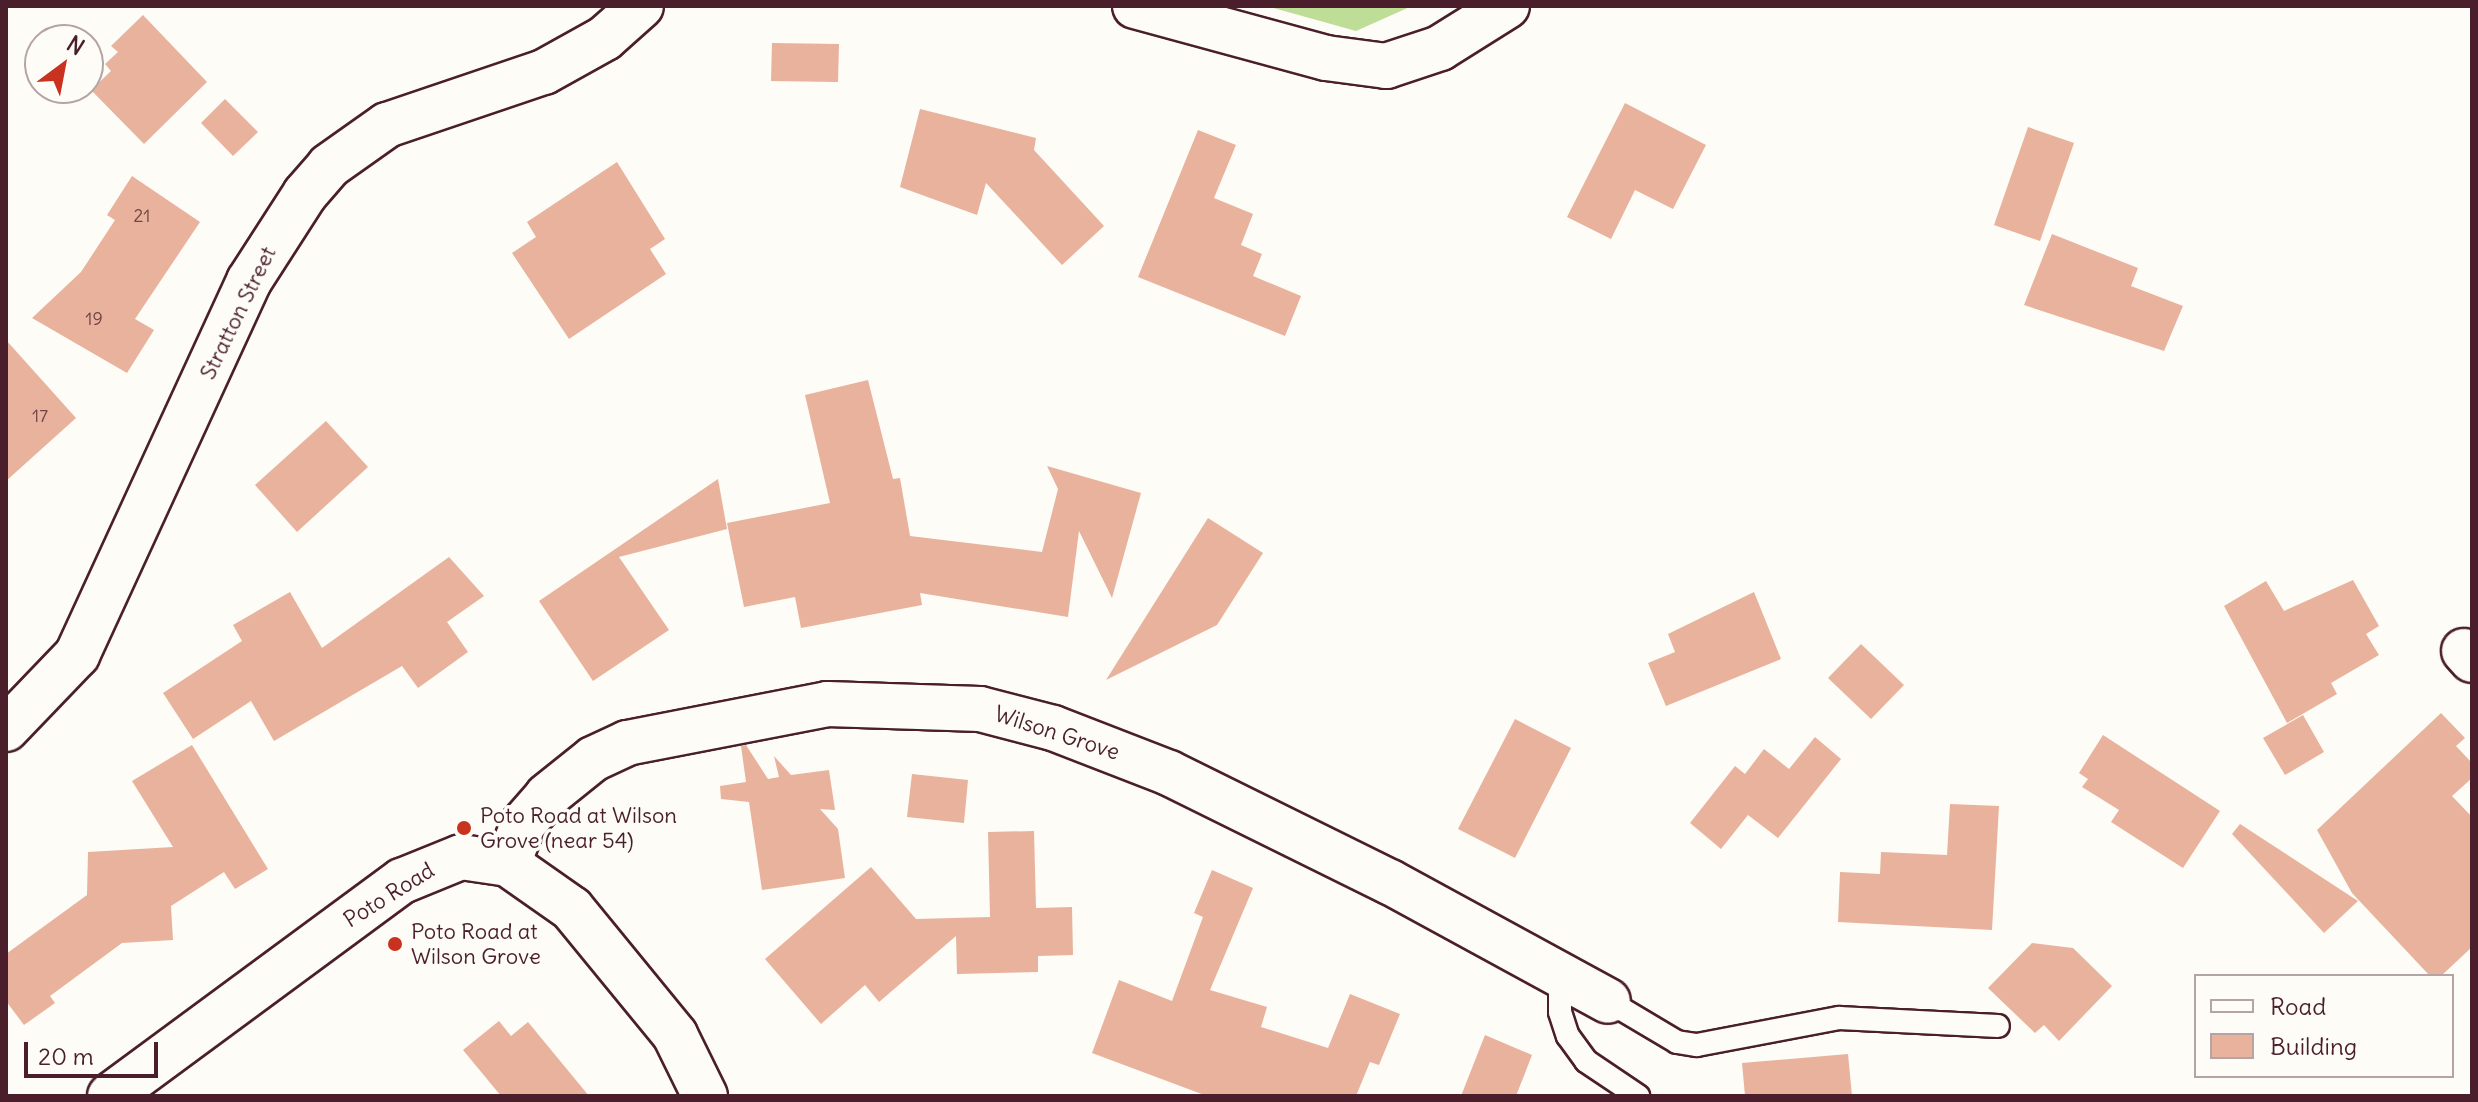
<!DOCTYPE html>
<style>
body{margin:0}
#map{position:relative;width:2478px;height:1102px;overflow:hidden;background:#fdfcf7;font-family:Delius,sans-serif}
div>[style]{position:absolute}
.green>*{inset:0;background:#bedd96}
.building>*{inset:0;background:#e8b29d}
.roads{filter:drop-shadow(2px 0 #4a1f2b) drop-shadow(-2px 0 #4a1f2b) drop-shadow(0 2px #4a1f2b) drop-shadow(0 -2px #4a1f2b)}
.lane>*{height:22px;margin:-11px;padding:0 11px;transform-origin:11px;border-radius:11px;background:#fdfcf7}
.street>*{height:44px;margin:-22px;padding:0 22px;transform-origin:22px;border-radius:22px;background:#fdfcf7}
.secondary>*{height:44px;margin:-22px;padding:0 22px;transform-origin:22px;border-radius:22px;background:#fdfcf7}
.dots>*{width:22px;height:22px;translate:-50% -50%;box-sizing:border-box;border:4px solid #fdfcf7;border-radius:50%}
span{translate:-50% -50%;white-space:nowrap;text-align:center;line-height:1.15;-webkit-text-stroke:7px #fdfcf7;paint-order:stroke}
.number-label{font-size:18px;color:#724448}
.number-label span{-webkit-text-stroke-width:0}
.street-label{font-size:22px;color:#4a1f2b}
.poi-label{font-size:22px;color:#4a1f2b}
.left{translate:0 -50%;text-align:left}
.frame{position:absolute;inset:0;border:8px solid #4a1f2b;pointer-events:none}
.legend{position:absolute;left:2194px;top:974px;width:260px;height:104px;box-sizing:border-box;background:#fdfcf7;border:2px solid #b5a4a5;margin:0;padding:10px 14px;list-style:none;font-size:24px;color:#4a1f2b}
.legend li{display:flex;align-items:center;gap:16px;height:40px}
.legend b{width:40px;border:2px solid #b5a4a5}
.north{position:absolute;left:24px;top:24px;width:80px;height:80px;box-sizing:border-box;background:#fdfcf7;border:2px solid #b5a4a5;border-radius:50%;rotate:32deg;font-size:22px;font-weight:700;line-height:32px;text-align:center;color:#4a1f2b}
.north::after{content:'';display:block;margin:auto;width:28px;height:36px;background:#c8321e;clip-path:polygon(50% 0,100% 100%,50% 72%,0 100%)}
.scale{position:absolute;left:24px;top:1042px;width:134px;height:36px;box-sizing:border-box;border:4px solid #4a1f2b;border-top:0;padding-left:10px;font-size:24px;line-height:28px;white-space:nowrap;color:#4a1f2b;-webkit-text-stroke:6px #fdfcf7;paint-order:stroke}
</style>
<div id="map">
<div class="green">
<div style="clip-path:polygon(1266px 6px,1412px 6px,1356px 31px)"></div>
</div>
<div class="building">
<div style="clip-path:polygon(143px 15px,207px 82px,144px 144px,91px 90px,111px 71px,105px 64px,118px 52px,111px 46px)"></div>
<div style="clip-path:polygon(772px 43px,839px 44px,838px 82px,771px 81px)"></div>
<div style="clip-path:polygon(225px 99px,258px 132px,233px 156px,201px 123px)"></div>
<div style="clip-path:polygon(1625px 103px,1706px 145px,1673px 209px,1635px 190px,1611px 239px,1567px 217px)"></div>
<div style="clip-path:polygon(920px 109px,1036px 138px,1034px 150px,1104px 226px,1062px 265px,986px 183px,977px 215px,900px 187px)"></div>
<div style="clip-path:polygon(2028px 127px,2074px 143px,2040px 241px,1994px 225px)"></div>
<div style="clip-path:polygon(1198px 130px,1236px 145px,1214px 198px,1253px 214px,1241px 245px,1262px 254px,1253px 276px,1301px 296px,1285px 336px,1138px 277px)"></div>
<div style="clip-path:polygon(617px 162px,665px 239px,650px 249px,666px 274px,569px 339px,512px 253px,536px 237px,527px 222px)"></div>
<div style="clip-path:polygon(132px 176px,200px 222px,135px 319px,154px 330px,127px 373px,32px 318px,81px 272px,115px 220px,107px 215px)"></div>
<div style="clip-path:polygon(2052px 234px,2138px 268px,2131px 286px,2183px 306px,2164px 351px,2024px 305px)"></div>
<div style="clip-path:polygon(6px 340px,76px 418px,6px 481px)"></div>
<div style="clip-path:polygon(868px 380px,893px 479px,900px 478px,910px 536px,1042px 552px,1058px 489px,1047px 466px,1141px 493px,1112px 598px,1079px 531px,1068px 617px,920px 593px,922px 605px,801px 628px,795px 597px,744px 607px,727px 523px,830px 503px,805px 395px)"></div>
<div style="clip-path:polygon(326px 421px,368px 467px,297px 532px,255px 485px)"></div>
<div style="clip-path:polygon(718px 479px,727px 529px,619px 557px,669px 630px,593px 681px,539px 601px)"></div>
<div style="clip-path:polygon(1208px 518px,1263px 553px,1217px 625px,1106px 680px)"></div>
<div style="clip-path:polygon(449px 557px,484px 596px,447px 622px,468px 652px,418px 688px,402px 666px,274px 741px,251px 701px,193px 739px,163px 693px,242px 641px,233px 625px,290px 592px,322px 648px)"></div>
<div style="clip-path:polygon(2353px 580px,2379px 626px,2366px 634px,2379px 655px,2331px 683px,2337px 694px,2287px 723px,2224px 606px,2266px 581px,2284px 611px)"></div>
<div style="clip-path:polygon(1754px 592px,1781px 659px,1666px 706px,1648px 663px,1675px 652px,1668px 634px)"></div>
<div style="clip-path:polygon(1861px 644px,1904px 685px,1871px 719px,1828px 678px)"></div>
<div style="clip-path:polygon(2441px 713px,2465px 738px,2456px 746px,2472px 763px,2472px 778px,2452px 796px,2472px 817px,2472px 947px,2441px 976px,2430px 976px,2352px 893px,2317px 830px)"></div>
<div style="clip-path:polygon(2303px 715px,2324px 752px,2285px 775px,2263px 738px)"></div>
<div style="clip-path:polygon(1515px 719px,1571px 748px,1515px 858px,1458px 829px)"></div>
<div style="clip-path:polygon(2103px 735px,2220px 811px,2183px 868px,2111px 822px,2119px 810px,2082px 787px,2088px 779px,2079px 773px)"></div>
<div style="clip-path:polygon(1815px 737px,1841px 759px,1778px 838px,1748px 815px,1721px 849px,1690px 823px,1735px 766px,1745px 774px,1764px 749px,1789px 769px)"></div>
<div style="clip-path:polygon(192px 745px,268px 869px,235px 889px,224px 872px,171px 906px,173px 940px,122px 943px,50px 996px,55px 1003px,24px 1025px,6px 1001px,6px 954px,87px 895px,88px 852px,173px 847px,132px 781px)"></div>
<div style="clip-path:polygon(746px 745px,768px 779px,779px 777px,774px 756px,791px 775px,829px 770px,835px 810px,820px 809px,838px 829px,845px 878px,762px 890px,749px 802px,721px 799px,720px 786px,746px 782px,741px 746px)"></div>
<div style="clip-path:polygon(912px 774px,968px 780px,964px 823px,907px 817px)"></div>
<div style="clip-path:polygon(1950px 804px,1999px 806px,1992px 930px,1838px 922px,1840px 872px,1880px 874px,1881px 852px,1947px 855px)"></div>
<div style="clip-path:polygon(2240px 824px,2358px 901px,2324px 933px,2232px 834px)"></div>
<div style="clip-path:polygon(1034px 831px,1036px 908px,1072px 907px,1073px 955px,1038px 956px,1038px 972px,957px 974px,956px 936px,879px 1002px,865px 985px,821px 1024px,765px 959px,871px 867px,916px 919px,990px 917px,988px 832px)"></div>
<div style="clip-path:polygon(1212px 870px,1253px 888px,1210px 990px,1267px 1007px,1261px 1027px,1328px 1048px,1350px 994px,1400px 1014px,1379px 1065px,1370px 1062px,1356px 1096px,1207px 1096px,1092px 1053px,1119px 980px,1172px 1001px,1203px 917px,1194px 913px)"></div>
<div style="clip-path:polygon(2032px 943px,2073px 948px,2112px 986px,2059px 1041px,2044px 1025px,2035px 1033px,1988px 988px)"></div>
<div style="clip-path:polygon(499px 1021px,511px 1036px,528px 1022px,589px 1096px,501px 1096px,463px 1050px)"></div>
<div style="clip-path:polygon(1485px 1035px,1532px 1055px,1516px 1096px,1461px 1096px)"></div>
<div style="clip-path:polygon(1848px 1054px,1852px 1096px,1745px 1096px,1742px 1063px)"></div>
</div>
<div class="roads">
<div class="lane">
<div style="left:1560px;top:976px;width:36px;rotate:90deg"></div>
<div style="left:1560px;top:1012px;width:25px;rotate:72deg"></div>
<div style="left:1568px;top:1036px;width:31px;rotate:54deg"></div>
<div style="left:1586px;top:1061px;width:63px;rotate:33.9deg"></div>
<div style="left:1608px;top:1001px;width:80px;rotate:30.7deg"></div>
<div style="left:1677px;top:1042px;width:20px;rotate:9deg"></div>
<div style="left:1697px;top:1045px;width:145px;rotate:-10.8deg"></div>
<div style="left:1839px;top:1018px;width:159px;rotate:2.9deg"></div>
</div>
<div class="street">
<div style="left:1135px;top:6px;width:198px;rotate:15.2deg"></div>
<div style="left:1326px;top:58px;width:61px;rotate:7.6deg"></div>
<div style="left:1386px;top:66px;width:57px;rotate:-18.4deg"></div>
<div style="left:1440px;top:48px;width:79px;rotate:-32.1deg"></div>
<div style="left:2464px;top:651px;width:12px;rotate:48deg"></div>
<div style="left:6px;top:729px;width:103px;rotate:-46.2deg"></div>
<div style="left:77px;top:655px;width:412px;rotate:-65.3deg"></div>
<div style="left:249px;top:281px;width:103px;rotate:-57.2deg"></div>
<div style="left:305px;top:194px;width:37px;rotate:-49deg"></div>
<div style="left:329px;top:166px;width:71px;rotate:-35.3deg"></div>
<div style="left:387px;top:125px;width:166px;rotate:-18.7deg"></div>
<div style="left:544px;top:72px;width:70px;rotate:-29.1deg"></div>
<div style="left:605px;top:38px;width:48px;rotate:-41.6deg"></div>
<div style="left:508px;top:864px;width:43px;rotate:-69.4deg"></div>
<div style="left:523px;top:824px;width:37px;rotate:-49deg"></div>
<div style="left:547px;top:796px;width:59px;rotate:-38.8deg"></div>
<div style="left:593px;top:759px;width:38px;rotate:-25deg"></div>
<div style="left:627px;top:743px;width:204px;rotate:-11deg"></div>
<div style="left:827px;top:704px;width:153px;rotate:1.9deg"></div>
<div style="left:980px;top:709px;width:75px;rotate:14.6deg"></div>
<div style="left:1053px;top:728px;width:124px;rotate:21.2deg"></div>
<div style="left:1169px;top:773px;width:246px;rotate:26.3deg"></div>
<div style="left:1390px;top:882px;width:248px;rotate:28.6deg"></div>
</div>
<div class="secondary">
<div style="left:110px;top:1096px;width:363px;rotate:-36.4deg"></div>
<div style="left:402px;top:881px;width:64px;rotate:-22.1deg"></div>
<div style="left:461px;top:857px;width:48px;rotate:8.5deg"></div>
<div style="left:508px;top:864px;width:78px;rotate:35.1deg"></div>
<div style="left:572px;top:909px;width:163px;rotate:50.7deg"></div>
<div style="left:675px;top:1035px;width:68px;rotate:63.8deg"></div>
</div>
</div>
<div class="dots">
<div style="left:464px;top:828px;background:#c8321e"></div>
<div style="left:395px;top:944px;background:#c8321e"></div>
</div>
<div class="number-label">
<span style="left:142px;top:216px">21</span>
<span style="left:94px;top:319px">19</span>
<span style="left:40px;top:416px">17</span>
</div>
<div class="street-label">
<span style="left:238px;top:313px;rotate:-64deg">Stratton Street</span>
<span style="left:1057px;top:733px;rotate:18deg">Wilson Grove</span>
<span style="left:389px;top:895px;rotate:-32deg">Poto Road</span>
</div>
<div class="poi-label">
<span class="left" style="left:480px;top:828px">Poto Road at Wilson<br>Grove (near 54)</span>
<span class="left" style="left:411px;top:944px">Poto Road at<br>Wilson Grove</span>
</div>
<div class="frame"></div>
<ul class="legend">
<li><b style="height:10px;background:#fdfcf7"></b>Road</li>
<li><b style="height:22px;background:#e8b29d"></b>Building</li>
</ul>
<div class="north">N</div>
<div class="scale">20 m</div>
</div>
